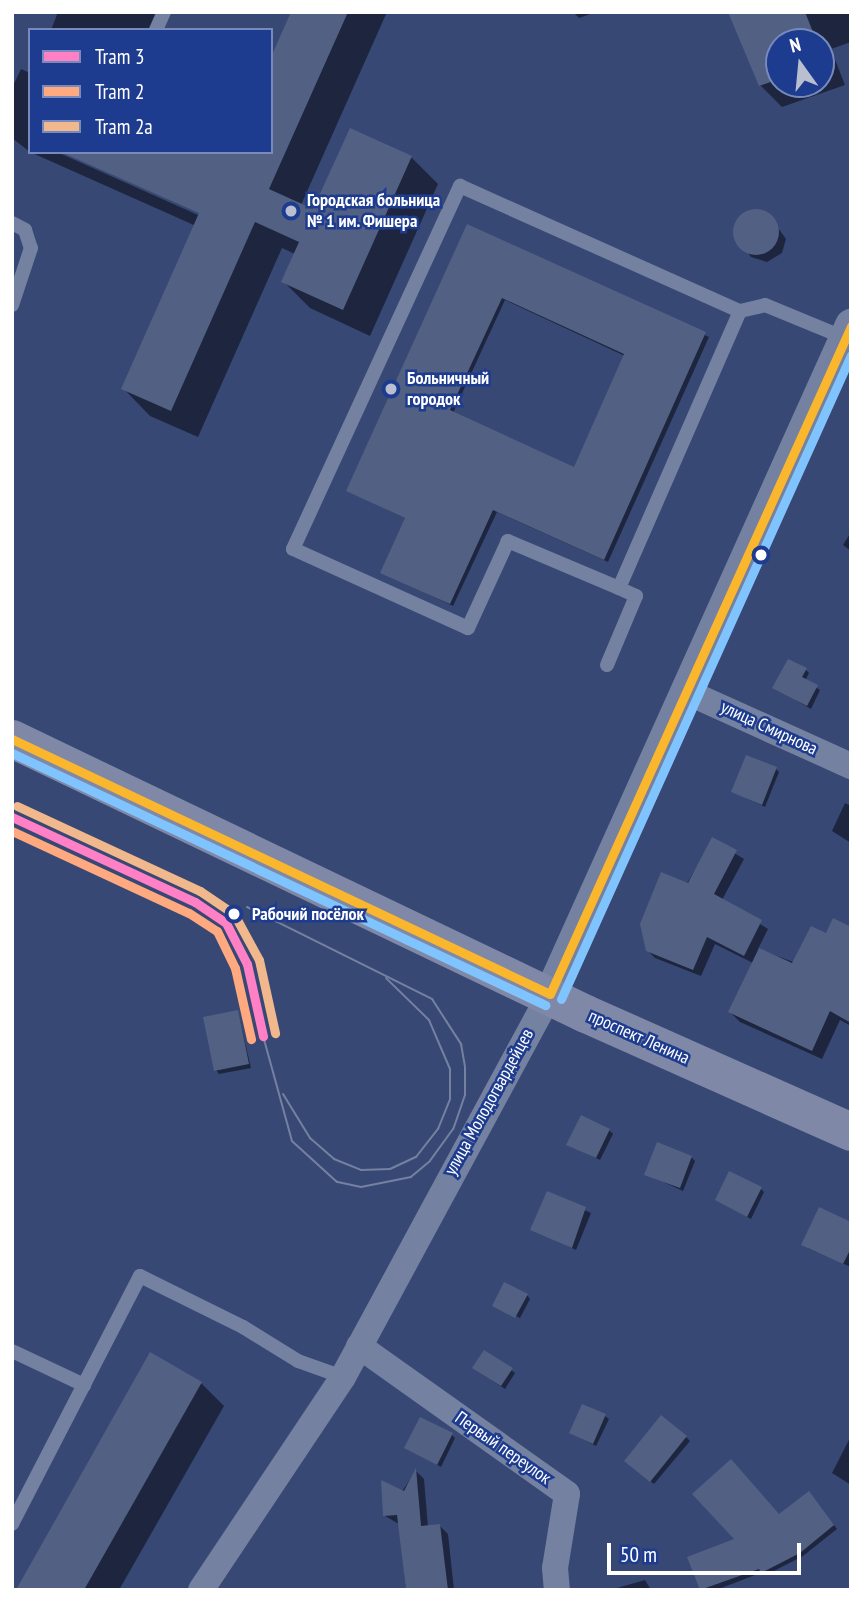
<!DOCTYPE html>
<meta charset="utf-8">
<style>
body{margin:0}
#map{position:relative;width:863px;height:1602px;overflow:hidden;background:#384875;font-family:"PT Sans Narrow",sans-serif}
div>[style]{position:absolute}
.shadow>*{inset:0;background:#0007}
.building>*{inset:0;background:#526083}
.round{border-radius:50%}
.service>*{height:14px;margin:-7px;padding:0 7px;transform-origin:7px;border-radius:7px;background:#7481a0}
.minor>*{height:26px;margin:-13px;padding:0 13px;transform-origin:13px;border-radius:13px;background:#7481a0}
.tertiary>*{height:33px;margin:-16.5px;padding:0 16.5px;transform-origin:16.5px;border-radius:16.5px;background:#7481a0}
.primary>*{height:38px;margin:-19px;padding:0 19px;transform-origin:19px;border-radius:19px;background:#7f89a7}
.tram>*{height:2px;margin:-1px;padding:0 1px;transform-origin:1px;border-radius:1px;background:#7481a0}
.bus-1>*{height:9px;margin:-4.5px;padding:0 4.5px;transform-origin:4.5px;border-radius:4.5px;background:#fab62d}
.bus-2>*{height:9px;margin:-4.5px;padding:0 4.5px;transform-origin:4.5px;border-radius:4.5px;background:#80c4ff}
.tram-1>*{height:9px;margin:-4.5px;padding:0 4.5px;transform-origin:4.5px;border-radius:4.5px;background:#ff80c5}
.tram-2>*{height:9px;margin:-4.5px;padding:0 4.5px;transform-origin:4.5px;border-radius:4.5px;background:#ffa980}
.tram-3>*{height:9px;margin:-4.5px;padding:0 4.5px;transform-origin:4.5px;border-radius:4.5px;background:#f1b78d}
.dots>*{width:19px;height:19px;translate:-50% -50%;box-sizing:border-box;border:4px solid #1e3c8f;border-radius:50%}
span{translate:-50% -50%;white-space:nowrap;text-align:center;line-height:1.15;-webkit-text-stroke:5px #1e3c8f;paint-order:stroke}
.poi-label{font-size:18px;color:#fff;font-weight:700}
.left{translate:0 -50%;text-align:left}
.street-label{font-size:18px;color:#fff}
.stop-label{font-size:18px;color:#fff;font-weight:700}
.frame{position:absolute;inset:0;border:14px solid #fff;pointer-events:none}
.legend{position:absolute;left:28px;top:28px;width:245px;height:126px;box-sizing:border-box;background:#1e3c8f;border:2px solid #788abc;margin:0;padding:9px 12px;list-style:none;font-size:21px;color:#fff}
.legend li{display:flex;align-items:center;gap:14px;height:35px}
.legend b{width:35px;border:2px solid #788abc}
.north{position:absolute;left:765px;top:28px;width:70px;height:70px;box-sizing:border-box;background:#1e3c8f;border:2px solid #788abc;border-radius:50%;rotate:345deg;font-size:19px;font-weight:700;line-height:28px;text-align:center;color:#fff}
.north::after{content:'';display:block;margin:auto;width:24px;height:32px;background:#b9bfcf;clip-path:polygon(50% 0,100% 100%,50% 72%,0 100%)}
.scale{position:absolute;left:607px;top:1543px;width:194px;height:32px;box-sizing:border-box;border:4px solid #fff;border-top:0;padding-left:9px;font-size:21px;line-height:24px;white-space:nowrap;color:#fff;-webkit-text-stroke:5px #1e3c8f;paint-order:stroke}
</style>
<div id="map">
<div class="shadow">
<div style="clip-path:polygon(58px 12px,156px 12px,148px 30px,51px 30px)"></div>
<div style="clip-path:polygon(293px 12px,387px 12px,301px 205px,314px 211px,411px 157px,438px 184px,370px 336px,310px 308px,283px 281px,295px 254px,282px 248px,198px 437px,150px 416px,123px 388px,196px 226px,30px 152px,57px 152px,207px 219px,271px 152px)"></div>
<div style="clip-path:polygon(573px 12px,596px 12px,579px 18px)"></div>
<div style="clip-path:polygon(evenodd,730px 12px,851px 12px,851px 42px,831px 49px,845px 85px,782px 107px,760px 85px,730px 12px,779px 42px,821px 42px,821px 84px,779px 84px,779px 42px)"></div>
<div style="clip-path:polygon(21px 69px,30px 73px,30px 152px,12px 138px,12px 88px)"></div>
<div style="clip-path:polygon(753px 212px,771px 218px,786px 239px,782px 253px,767px 262px,751px 257px,735px 235px,740px 218px)"></div>
<div style="clip-path:polygon(evenodd,468px 227px,709px 337px,608px 562px,497px 512px,453px 606px,382px 572px,407px 519px,348px 491px,468px 227px,505px 300px,625px 356px,575px 469px,453px 413px,505px 300px)"></div>
<div style="clip-path:polygon(851px 532px,851px 551px,843px 545px)"></div>
<div style="clip-path:polygon(806px 670px,809px 673px,805px 681px,820px 690px,811px 709px,775px 688px)"></div>
<div style="clip-path:polygon(776px 769px,779px 772px,765px 807px,733px 792px)"></div>
<div style="clip-path:polygon(845px 803px,851px 806px,851px 843px,832px 831px)"></div>
<div style="clip-path:polygon(713px 840px,744px 859px,722px 900px,768px 929px,758px 949px,851px 983px,851px 1026px,840px 1020px,822px 1059px,740px 1022px,730px 1012px,753px 963px,715px 944px,701px 976px,655px 958px,647px 950px)"></div>
<div style="clip-path:polygon(238px 1012px,251px 1068px,219px 1074px,216px 1070px)"></div>
<div style="clip-path:polygon(609px 1130px,613px 1134px,600px 1160px,568px 1145px)"></div>
<div style="clip-path:polygon(691px 1157px,695px 1161px,683px 1191px,646px 1174px)"></div>
<div style="clip-path:polygon(761px 1189px,764px 1192px,751px 1219px,717px 1200px)"></div>
<div style="clip-path:polygon(548px 1193px,591px 1213px,576px 1250px,532px 1229px)"></div>
<div style="clip-path:polygon(851px 1224px,851px 1267px,807px 1248px)"></div>
<div style="clip-path:polygon(527px 1295px,530px 1299px,520px 1318px,496px 1306px)"></div>
<div style="clip-path:polygon(511px 1370px,515px 1373px,505px 1389px,478px 1371px)"></div>
<div style="clip-path:polygon(201px 1383px,224px 1406px,119px 1590px,18px 1590px)"></div>
<div style="clip-path:polygon(605px 1416px,609px 1419px,596px 1446px,571px 1433px)"></div>
<div style="clip-path:polygon(452px 1435px,455px 1438px,441px 1467px,406px 1448px)"></div>
<div style="clip-path:polygon(851px 1436px,851px 1485px,832px 1473px)"></div>
<div style="clip-path:polygon(686px 1437px,690px 1441px,654px 1484px,630px 1465px)"></div>
<div style="clip-path:polygon(416px 1471px,424px 1479px,428px 1527px,439px 1525px,448px 1534px,454px 1590px,406px 1590px,399px 1524px,385px 1516px)"></div>
<div style="clip-path:polygon(812px 1497px,837px 1529px,803px 1556px,766px 1575px,763px 1572px,716px 1590px,702px 1590px,690px 1558px,737px 1540px)"></div>
<div style="clip-path:polygon(645px 1580px,651px 1590px,610px 1590px)"></div>
</div>
<div class="building">
<div style="clip-path:polygon(291px 12px,348px 12px,269px 189px,313px 209px,350px 128px,412px 156px,343px 310px,281px 282px,299px 242px,255px 222px,171px 411px,121px 389px,199px 213px,61px 152px,271px 152px,271px 57px)"></div>
<div style="clip-path:polygon(728px 12px,805px 12px,817px 42px,779px 42px,779px 79px,759px 86px)"></div>
<div class="round" style="left:733px;top:209px;width:46px;height:46px"></div>
<div style="clip-path:polygon(evenodd,467px 224px,706px 332px,604px 560px,493px 510px,450px 604px,380px 573px,405px 518px,346px 491px,467px 224px,502px 298px,624px 354px,574px 467px,450px 410px,502px 298px)"></div>
<div style="clip-path:polygon(788px 659px,807px 668px,802px 677px,818px 685px,807px 706px,772px 688px)"></div>
<div style="clip-path:polygon(746px 755px,777px 767px,762px 805px,731px 792px)"></div>
<div style="clip-path:polygon(712px 837px,737px 850px,714px 894px,762px 920px,744px 956px,707px 937px,693px 970px,646px 951px,640px 924px,661px 872px,688px 883px)"></div>
<div style="clip-path:polygon(833px 918px,851px 927px,851px 1023px,830px 1011px,812px 1051px,728px 1012px,759px 948px,792px 963px,811px 926px,826px 933px)"></div>
<div style="clip-path:polygon(238px 1010px,249px 1064px,214px 1071px,203px 1017px)"></div>
<div style="clip-path:polygon(581px 1115px,610px 1129px,596px 1158px,566px 1145px)"></div>
<div style="clip-path:polygon(657px 1142px,692px 1156px,680px 1188px,644px 1175px)"></div>
<div style="clip-path:polygon(729px 1171px,762px 1187px,747px 1217px,715px 1200px)"></div>
<div style="clip-path:polygon(547px 1191px,586px 1207px,572px 1248px,530px 1230px)"></div>
<div style="clip-path:polygon(819px 1207px,851px 1222px,851px 1248px,843px 1264px,801px 1245px)"></div>
<div style="clip-path:polygon(504px 1282px,528px 1294px,515px 1318px,492px 1306px)"></div>
<div style="clip-path:polygon(484px 1350px,513px 1368px,501px 1386px,472px 1368px)"></div>
<div style="clip-path:polygon(150px 1352px,202px 1382px,84px 1590px,16px 1590px)"></div>
<div style="clip-path:polygon(582px 1404px,606px 1414px,593px 1444px,569px 1433px)"></div>
<div style="clip-path:polygon(661px 1415px,687px 1436px,650px 1482px,624px 1461px)"></div>
<div style="clip-path:polygon(420px 1417px,453px 1433px,437px 1465px,404px 1448px)"></div>
<div style="clip-path:polygon(731px 1459px,779px 1514px,809px 1491px,834px 1525px,800px 1553px,761px 1573px,759px 1569px,700px 1590px,687px 1557px,734px 1539px,692px 1494px)"></div>
<div style="clip-path:polygon(416px 1468px,421px 1526px,440px 1524px,448px 1590px,406px 1590px,397px 1515px,383px 1516px,381px 1480px,404px 1491px)"></div>
</div>
<div class="service">
<div style="left:156px;top:30px;width:20px;rotate:-66deg"></div>
<div style="left:12px;top:223px;width:15px;rotate:28deg"></div>
<div style="left:25px;top:230px;width:19px;rotate:72deg"></div>
<div style="left:31px;top:248px;width:60px;rotate:108.4deg"></div>
<div style="left:619px;top:588px;width:121px;rotate:-157.1deg"></div>
<div style="left:508px;top:541px;width:96px;rotate:114.7deg"></div>
<div style="left:468px;top:628px;width:192px;rotate:-155.7deg"></div>
<div style="left:293px;top:549px;width:400px;rotate:-65.3deg"></div>
<div style="left:460px;top:186px;width:307px;rotate:24.1deg"></div>
<div style="left:740px;top:311px;width:26px;rotate:-13deg"></div>
<div style="left:765px;top:305px;width:87px;rotate:22.4deg"></div>
<div style="left:607px;top:665px;width:75px;rotate:-67.2deg"></div>
<div style="left:636px;top:596px;width:19px;rotate:-155deg"></div>
<div style="left:619px;top:588px;width:302px;rotate:-66.4deg"></div>
<div style="left:12px;top:1351px;width:80px;rotate:25.3deg"></div>
<div style="left:12px;top:1524px;width:279px;rotate:-62.7deg"></div>
<div style="left:140px;top:1276px;width:115px;rotate:26.3deg"></div>
<div style="left:243px;top:1327px;width:65px;rotate:31.7deg"></div>
<div style="left:298px;top:1361px;width:48px;rotate:19.6deg"></div>
</div>
<div class="minor">
<div style="left:687px;top:692px;width:180px;rotate:24.3deg"></div>
<div style="left:359px;top:1346px;width:255px;rotate:35.4deg"></div>
<div style="left:567px;top:1494px;width:75px;rotate:99.2deg"></div>
<div style="left:555px;top:1568px;width:22px;rotate:85deg"></div>
<div style="left:201px;top:1590px;width:256px;rotate:-56.3deg"></div>
<div style="left:343px;top:1377px;width:435px;rotate:-61.6deg"></div>
</div>
<div class="tertiary">
<div style="left:550px;top:994px;width:734px;rotate:-65.78deg"></div>
</div>
<div class="primary">
<div style="left:12px;top:739px;width:636px;rotate:25.6deg"></div>
<div style="left:586px;top:1014px;width:290px;rotate:24deg"></div>
</div>
<div class="tram">
<div style="left:247px;top:907px;width:207px;rotate:26.4deg"></div>
<div style="left:432px;top:999px;width:54px;rotate:57.2deg"></div>
<div style="left:461px;top:1044px;width:23px;rotate:80deg"></div>
<div style="left:465px;top:1067px;width:28px;rotate:90deg"></div>
<div style="left:465px;top:1095px;width:36px;rotate:109deg"></div>
<div style="left:453px;top:1129px;width:39px;rotate:126deg"></div>
<div style="left:430px;top:1161px;width:25px;rotate:140deg"></div>
<div style="left:411px;top:1177px;width:51px;rotate:168.7deg"></div>
<div style="left:361px;top:1187px;width:25px;rotate:-168deg"></div>
<div style="left:337px;top:1182px;width:61px;rotate:-137.7deg"></div>
<div style="left:292px;top:1141px;width:109px;rotate:-105.4deg"></div>
<div style="left:283px;top:1094px;width:52px;rotate:58.5deg"></div>
<div style="left:310px;top:1138px;width:32px;rotate:41deg"></div>
<div style="left:334px;top:1159px;width:29px;rotate:22deg"></div>
<div style="left:361px;top:1170px;width:29px;rotate:-2deg"></div>
<div style="left:390px;top:1169px;width:29px;rotate:-25deg"></div>
<div style="left:416px;top:1157px;width:36px;rotate:-52deg"></div>
<div style="left:438px;top:1129px;width:32px;rotate:-68deg"></div>
<div style="left:450px;top:1099px;width:30px;rotate:-90deg"></div>
<div style="left:450px;top:1069px;width:53px;rotate:-113.2deg"></div>
<div style="left:429px;top:1020px;width:60px;rotate:-135.7deg"></div>
</div>
<div class="bus-1">
<div style="left:12px;top:739px;width:595px;rotate:25.36deg"></div>
<div style="left:550px;top:994px;width:733px;rotate:-65.74deg"></div>
</div>
<div class="bus-2">
<div style="left:12px;top:753px;width:590px;rotate:25.3deg"></div>
<div style="left:561px;top:999px;width:706px;rotate:-65.76deg"></div>
</div>
<div class="tram-1">
<div style="left:12px;top:817px;width:202px;rotate:24.9deg"></div>
<div style="left:195px;top:902px;width:37px;rotate:34deg"></div>
<div style="left:226px;top:923px;width:46px;rotate:62.9deg"></div>
<div style="left:247px;top:964px;width:74px;rotate:77.5deg"></div>
</div>
<div class="tram-2">
<div style="left:12px;top:831px;width:195px;rotate:24.9deg"></div>
<div style="left:189px;top:913px;width:33px;rotate:33deg"></div>
<div style="left:217px;top:931px;width:41px;rotate:64.1deg"></div>
<div style="left:235px;top:968px;width:73px;rotate:77.3deg"></div>
</div>
<div class="tram-3">
<div style="left:17px;top:806px;width:202px;rotate:24.9deg"></div>
<div style="left:200px;top:891px;width:41px;rotate:34.1deg"></div>
<div style="left:234px;top:914px;width:52px;rotate:61.5deg"></div>
<div style="left:259px;top:960px;width:75px;rotate:77.6deg"></div>
</div>
<div class="dots">
<div style="left:291px;top:211px;background:#b9bfcf"></div>
<div style="left:391px;top:389px;background:#b9bfcf"></div>
<div style="left:761px;top:555px;background:#fff"></div>
<div style="left:234px;top:914px;background:#fff"></div>
</div>
<div class="poi-label">
<span class="left" style="left:307px;top:211px">Городская больница<br>№ 1 им. Фишера</span>
<span class="left" style="left:407px;top:389px">Больничный<br>городок</span>
</div>
<div class="street-label">
<span style="left:769px;top:728px;rotate:25deg">улица Смирнова</span>
<span style="left:639px;top:1037px;rotate:24deg">проспект Ленина</span>
<span style="left:489px;top:1102px;rotate:-61deg">улица Молодогвардейцев</span>
<span style="left:503px;top:1448px;rotate:35deg">Первый переулок</span>
</div>
<div class="stop-label">
<span class="left" style="left:252px;top:914px">Рабочий посёлок</span>
</div>
<div class="frame"></div>
<ul class="legend">
<li><b style="height:9px;background:#ff80c5"></b>Tram 3</li>
<li><b style="height:9px;background:#ffa980"></b>Tram 2</li>
<li><b style="height:9px;background:#f1b78d"></b>Tram 2а</li>
</ul>
<div class="north">N</div>
<div class="scale">50 m</div>
</div>
